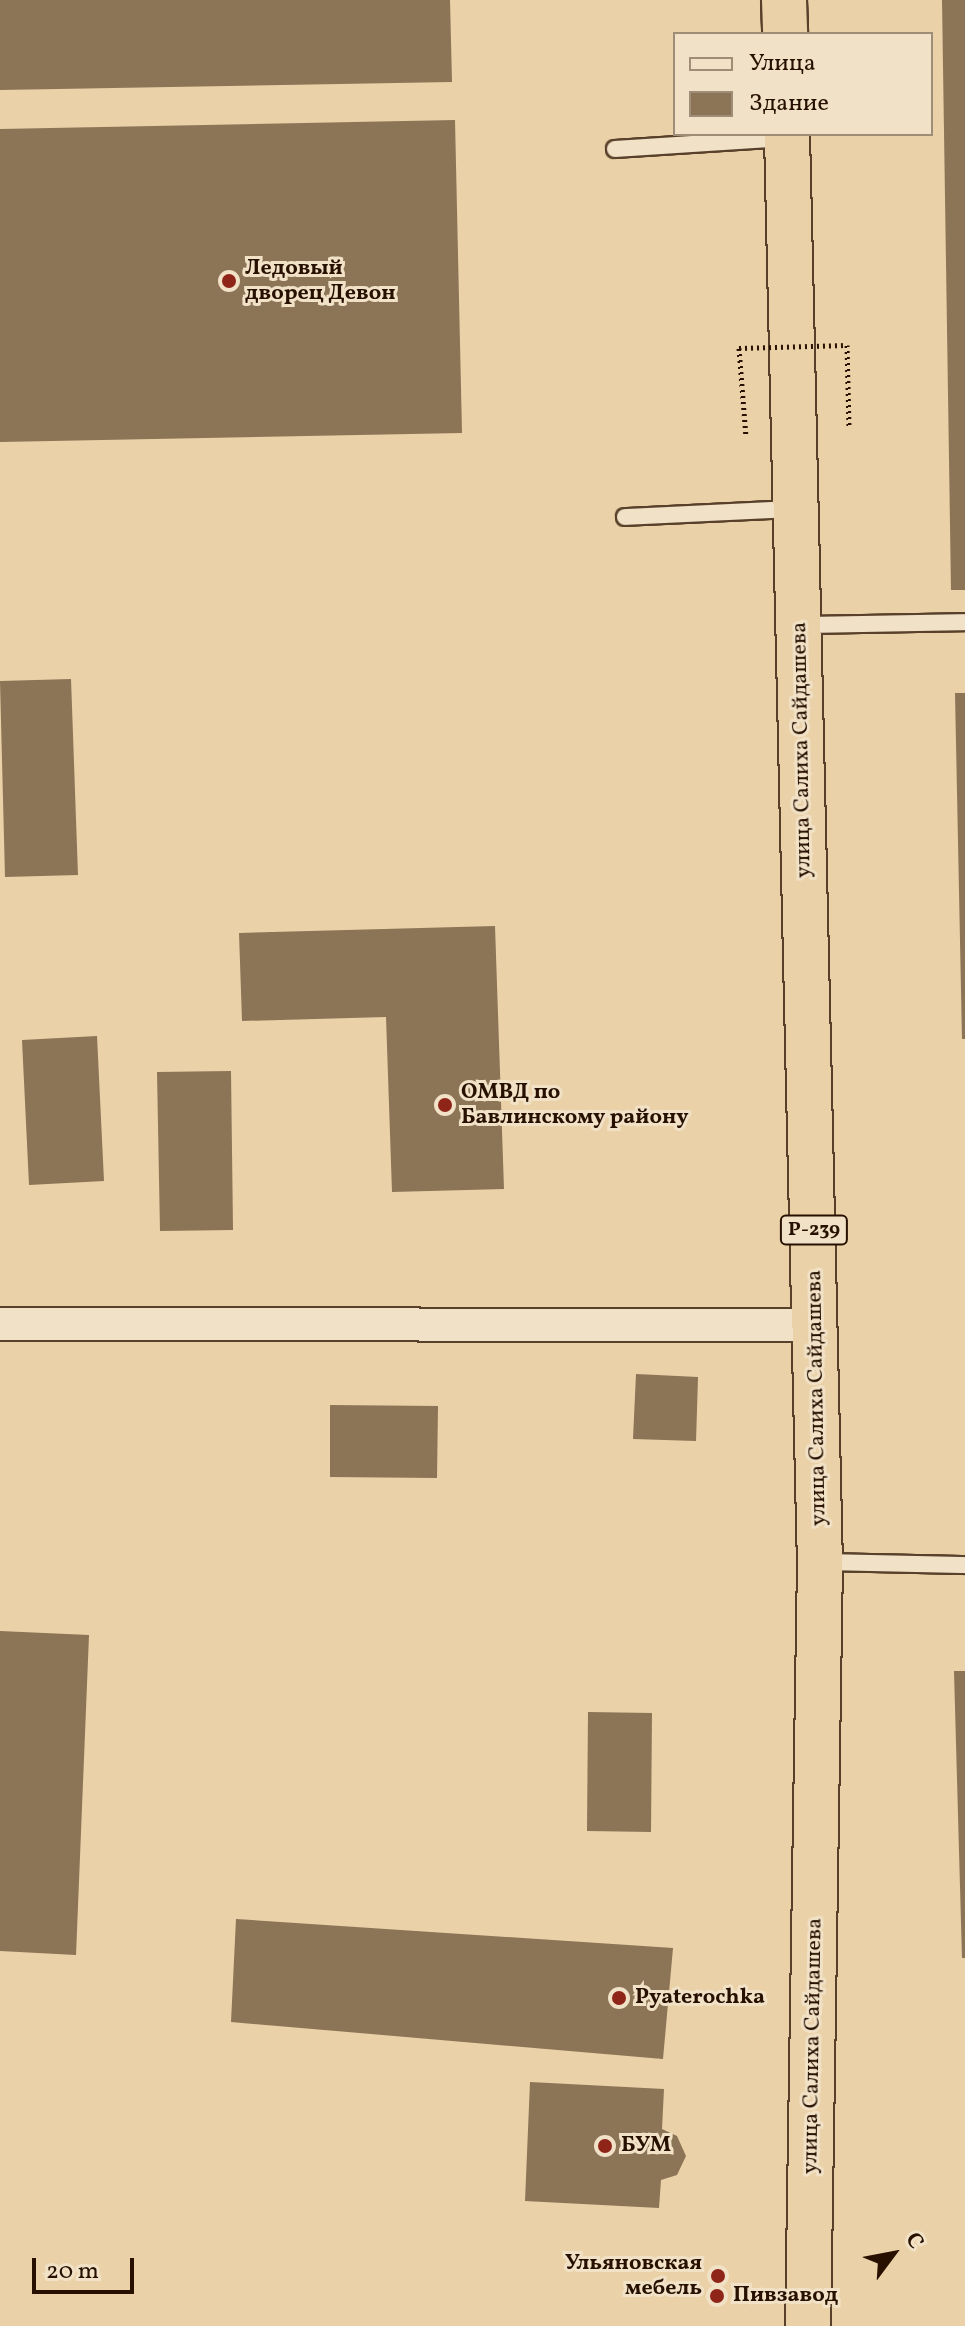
<!DOCTYPE html>
<meta charset="utf-8">
<style>
body{margin:0}
#map{position:relative;width:965px;height:2326px;overflow:hidden;background:#ead1a7;font-family:Vollkorn,serif}
div>[style]{position:absolute}
.building>*{inset:0;background:#8c7457}
.path>*{height:5px;margin-top:-2.5px;transform-origin:0;background:repeating-linear-gradient(90deg,#271000 0 2px,transparent 0 6px)}
.roads{filter:drop-shadow(2px 0 #58402a) drop-shadow(-2px 0 #58402a) drop-shadow(0 2px #58402a) drop-shadow(0 -2px #58402a)}
.lane>*{height:16px;margin:-8px;padding:0 8px;transform-origin:8px;border-radius:8px;background:#f1e1c6}
.street>*{height:32px;margin:-16px;padding:0 16px;transform-origin:16px;border-radius:16px;background:#f1e1c6}
.highway>*{height:44px;margin:-22px;padding:0 22px;transform-origin:22px;border-radius:22px;background:#ead1a7}
.path-bridge>*{height:5px;margin-top:-2.5px;transform-origin:0;background:repeating-linear-gradient(90deg,#271000 0 2px,transparent 0 6px)}
.dots>*{width:22px;height:22px;translate:-50% -50%;box-sizing:border-box;border:4px solid #f1e1c6;border-radius:50%}
span{translate:-50% -50%;white-space:nowrap;text-align:center;line-height:1.15;-webkit-text-stroke:6px #f1e1c6;paint-order:stroke}
.shield-label span{padding:2px 6px;background:#f1e1c6;border:2px solid;border-radius:6px;-webkit-text-stroke-width:0}
.shield-label{font-size:20px;color:#271000;font-weight:700}
.poi-label{font-size:22px;color:#271000;font-weight:700}
.left{translate:0 -50%;text-align:left}
.right{translate:-100% -50%;text-align:right}
.street-label{font-size:22px;color:#271000}
.legend{position:absolute;left:673px;top:32px;width:260px;height:104px;box-sizing:border-box;background:#f1e1c6;border:2px solid #a08d77;margin:0;padding:10px 14px;list-style:none;font-size:24px;color:#271000}
.legend li{display:flex;align-items:center;gap:16px;height:40px}
.legend b{width:40px;border:2px solid #a08d77}
.north{position:absolute;left:853px;top:2214px;width:80px;height:80px;-webkit-text-stroke:6px #f1e1c6;paint-order:stroke;rotate:58deg;font-size:22px;font-weight:700;line-height:32px;text-align:center;color:#271000}
.north::after{content:'';display:block;margin:auto;width:28px;height:36px;background:#271000;clip-path:polygon(50% 0,100% 100%,50% 72%,0 100%)}
.scale{position:absolute;left:32px;top:2258px;width:102px;height:36px;box-sizing:border-box;border:4px solid #271000;border-top:0;padding-left:10px;font-size:24px;line-height:28px;white-space:nowrap;color:#271000;-webkit-text-stroke:6px #f1e1c6;paint-order:stroke}
</style>
<div id="map">
<div class="building">
<div style="clip-path:polygon(0 0,450px 0,452px 82px,0 90px)"></div>
<div style="clip-path:polygon(942px 0,965px 0,965px 590px,951px 590px)"></div>
<div style="clip-path:polygon(455px 120px,462px 433px,0 442px,0 129px)"></div>
<div style="clip-path:polygon(71px 679px,78px 875px,5px 877px,0 681px)"></div>
<div style="clip-path:polygon(955px 693px,965px 693px,965px 1039px,962px 1039px)"></div>
<div style="clip-path:polygon(495px 926px,504px 1189px,392px 1192px,386px 1017px,242px 1021px,239px 933px)"></div>
<div style="clip-path:polygon(97px 1036px,104px 1181px,29px 1185px,22px 1040px)"></div>
<div style="clip-path:polygon(231px 1071px,233px 1230px,160px 1231px,157px 1072px)"></div>
<div style="clip-path:polygon(636px 1374px,698px 1377px,696px 1441px,633px 1439px)"></div>
<div style="clip-path:polygon(330px 1405px,438px 1406px,437px 1478px,330px 1477px)"></div>
<div style="clip-path:polygon(0 1631px,89px 1635px,76px 1955px,0 1951px)"></div>
<div style="clip-path:polygon(954px 1671px,965px 1671px,965px 1958px,962px 1958px)"></div>
<div style="clip-path:polygon(588px 1712px,652px 1713px,651px 1832px,587px 1831px)"></div>
<div style="clip-path:polygon(236px 1919px,673px 1948px,663px 2059px,231px 2022px)"></div>
<div style="clip-path:polygon(530px 2082px,664px 2089px,662px 2129px,677px 2136px,686px 2156px,677px 2175px,661px 2180px,659px 2208px,525px 2201px)"></div>
</div>
<div class="path">
<div style="left:847px;top:345px;width:82px;rotate:88.6deg"></div>
<div style="left:739px;top:348px;width:88px;rotate:85.5deg"></div>
</div>
<div class="roads">
<div class="lane">
<div style="left:615px;top:149px;width:170px;rotate:-3.7deg"></div>
<div style="left:625px;top:517px;width:170px;rotate:-2.7deg"></div>
<div style="left:801px;top:625px;width:164px;rotate:-1deg"></div>
<div style="left:822px;top:1562px;width:143px;rotate:1.2deg"></div>
</div>
<div class="street">
<div style="left:0;top:1324px;width:816px;rotate:0.07deg"></div>
</div>
<div class="highway">
<div style="left:784px;top:0;width:34px;rotate:88deg"></div>
<div style="left:787px;top:134px;width:1428px;rotate:88.68deg"></div>
<div style="left:820px;top:1562px;width:764px;rotate:90.9deg"></div>
</div>
</div>
<div class="path-bridge">
<div style="left:739px;top:348px;width:108px;rotate:-1.6deg"></div>
</div>
<div class="dots">
<div style="left:229px;top:281px;background:#8f2418"></div>
<div style="left:445px;top:1105px;background:#8f2418"></div>
<div style="left:619px;top:1998px;background:#8f2418"></div>
<div style="left:605px;top:2146px;background:#8f2418"></div>
<div style="left:718px;top:2276px;background:#8f2418"></div>
<div style="left:717px;top:2296px;background:#8f2418"></div>
</div>
<div class="shield-label">
<span style="left:814px;top:1230px">Р-239</span>
</div>
<div class="poi-label">
<span class="left" style="left:245px;top:281px">Ледовый<br>дворец Девон</span>
<span class="left" style="left:461px;top:1105px">ОМВД по<br>Бавлинскому району</span>
<span class="left" style="left:635px;top:1998px">Pyaterochka</span>
<span class="left" style="left:621px;top:2146px">БУМ</span>
<span class="right" style="left:702px;top:2276px">Ульяновская<br>мебель</span>
<span class="left" style="left:733px;top:2296px">Пивзавод</span>
</div>
<div class="street-label">
<span style="left:802px;top:750px;rotate:-91deg">улица Салиха Сайдашева</span>
<span style="left:817px;top:1398px;rotate:-91deg">улица Салиха Сайдашева</span>
<span style="left:813px;top:2046px;rotate:-89deg">улица Салиха Сайдашева</span>
</div>
<ul class="legend">
<li><b style="height:10px;background:#f1e1c6"></b>Улица</li>
<li><b style="height:22px;background:#8c7457"></b>Здание</li>
</ul>
<div class="north">С</div>
<div class="scale">20 m</div>
</div>
